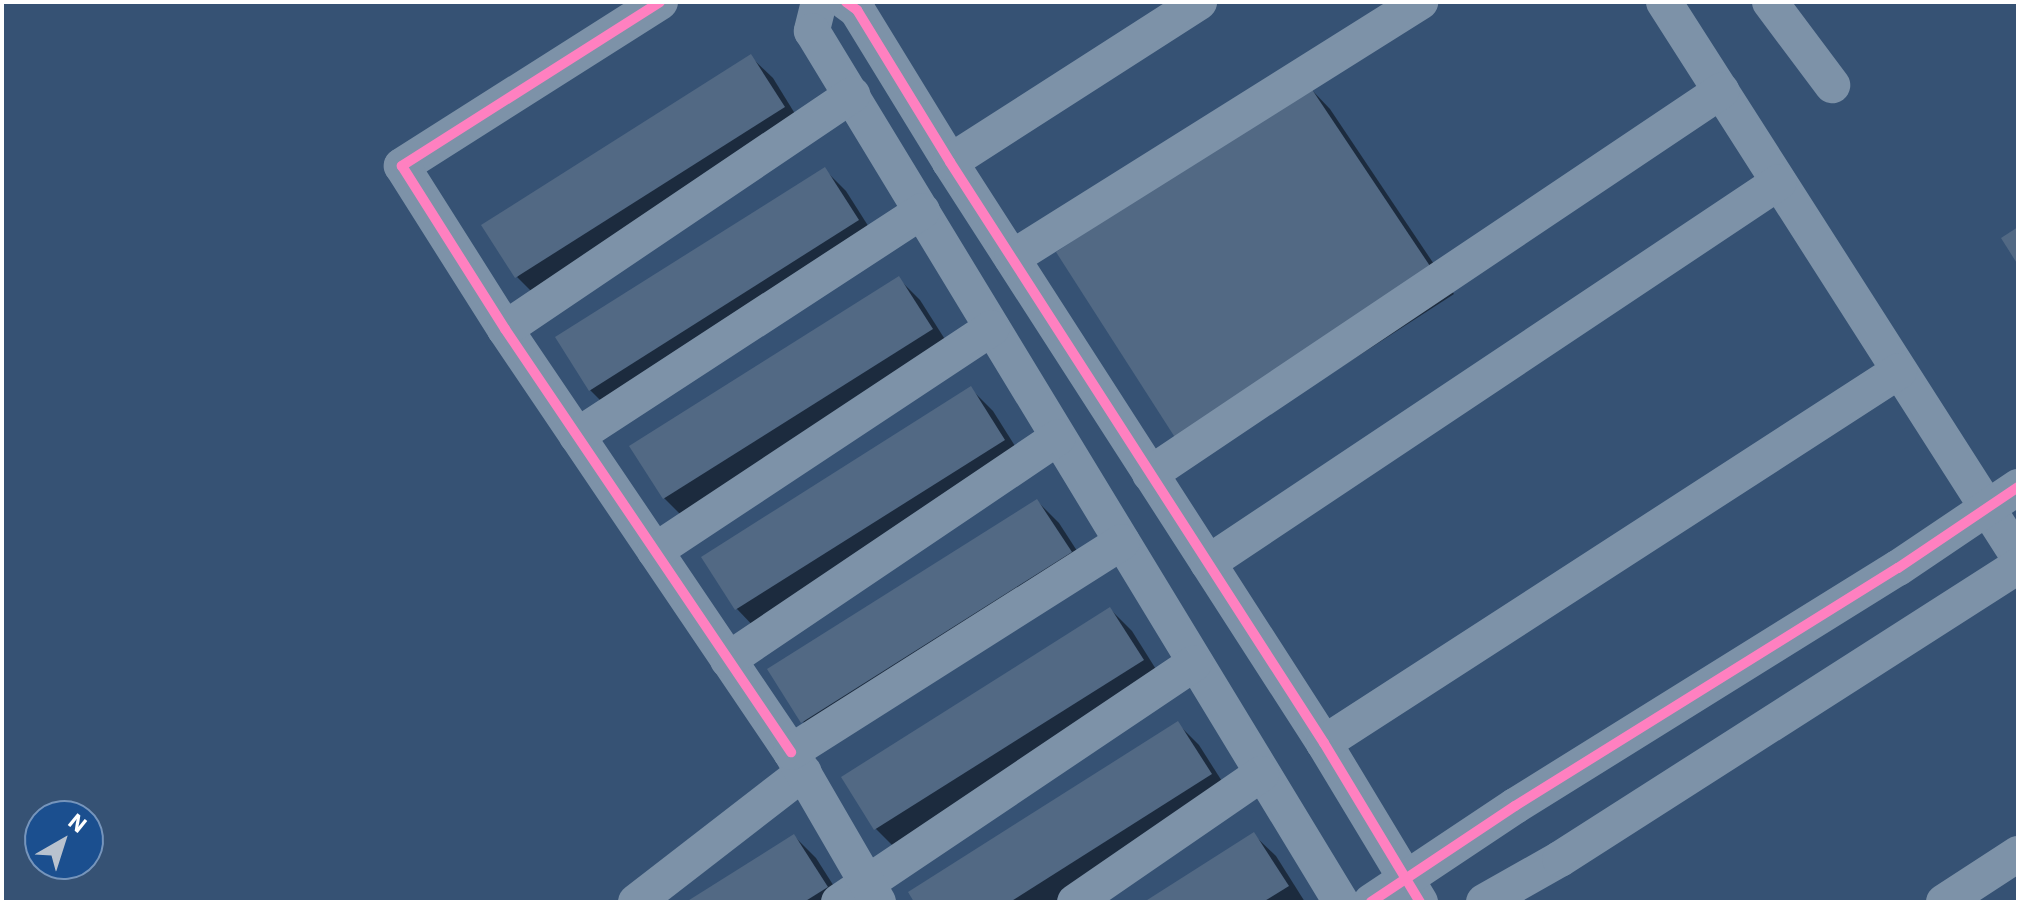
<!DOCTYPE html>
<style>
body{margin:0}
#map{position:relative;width:2020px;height:904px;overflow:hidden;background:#365274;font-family:"IBM Plex Sans",sans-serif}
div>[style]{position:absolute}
.shadow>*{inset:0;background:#0007}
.building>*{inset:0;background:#526984}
.street>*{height:36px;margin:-18px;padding:0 18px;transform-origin:18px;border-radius:18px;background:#7d92a8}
.cycleway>*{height:10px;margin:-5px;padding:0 5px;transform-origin:5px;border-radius:5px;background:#ff80c0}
span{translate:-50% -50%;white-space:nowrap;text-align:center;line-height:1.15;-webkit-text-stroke:6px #1b4f8f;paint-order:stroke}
.frame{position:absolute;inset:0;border:4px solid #fff;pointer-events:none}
.north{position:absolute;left:24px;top:800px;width:80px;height:80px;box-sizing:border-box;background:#1b4f8f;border:2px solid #7695bc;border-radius:50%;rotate:39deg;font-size:22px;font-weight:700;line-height:32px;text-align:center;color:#fff}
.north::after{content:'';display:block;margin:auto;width:28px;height:36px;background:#b9c2ce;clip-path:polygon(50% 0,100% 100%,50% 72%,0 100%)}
</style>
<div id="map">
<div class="shadow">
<div style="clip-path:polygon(751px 57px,773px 78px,805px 130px,538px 298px,517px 277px)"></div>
<div style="clip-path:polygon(1309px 87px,1330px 109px,1454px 294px,1199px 459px)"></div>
<div style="clip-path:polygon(825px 170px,846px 191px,879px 243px,612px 412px,590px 390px)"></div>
<div style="clip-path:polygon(898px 278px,920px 300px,953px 352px,686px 520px,664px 498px,632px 447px)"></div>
<div style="clip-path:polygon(971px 389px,993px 411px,1025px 462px,758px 631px,737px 609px,704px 558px)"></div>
<div style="clip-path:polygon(1037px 501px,1059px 523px,1092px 574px,825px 743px,803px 722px)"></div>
<div style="clip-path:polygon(1110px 609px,1132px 631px,1164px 682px,898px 851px,876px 829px,843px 778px)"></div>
<div style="clip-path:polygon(1178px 724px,1199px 745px,1232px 797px,1065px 902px,916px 902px)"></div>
<div style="clip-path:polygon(1254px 835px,1276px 856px,1305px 902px,1148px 902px)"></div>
<div style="clip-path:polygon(794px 836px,816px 858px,844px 902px,690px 902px)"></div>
</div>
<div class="building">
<div style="clip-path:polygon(751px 54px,785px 107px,515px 278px,481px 225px)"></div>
<div style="clip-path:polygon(1309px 85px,1434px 272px,1176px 439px,1056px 252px)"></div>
<div style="clip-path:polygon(825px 167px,859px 220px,589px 391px,555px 337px)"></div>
<div style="clip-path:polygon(2018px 227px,2018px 265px,2001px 238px)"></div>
<div style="clip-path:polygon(899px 276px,933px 329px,663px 499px,629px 446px)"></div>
<div style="clip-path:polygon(971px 386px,1005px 440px,735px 610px,701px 557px)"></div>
<div style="clip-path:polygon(1037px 499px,1072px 552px,801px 723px,767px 669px)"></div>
<div style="clip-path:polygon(1110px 607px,1144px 660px,874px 830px,841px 777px)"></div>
<div style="clip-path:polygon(1178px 721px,1212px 774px,1010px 902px,914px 902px,908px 892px)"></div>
<div style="clip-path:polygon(1254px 832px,1289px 886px,1263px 902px,1144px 902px)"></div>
<div style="clip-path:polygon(794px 834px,828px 887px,804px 902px,686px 902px)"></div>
</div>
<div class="street">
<div style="left:660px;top:2px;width:306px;rotate:147.6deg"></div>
<div style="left:402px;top:166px;width:193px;rotate:57.7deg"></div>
<div style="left:505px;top:329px;width:511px;rotate:55.94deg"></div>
<div style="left:819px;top:2px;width:30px;rotate:104deg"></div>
<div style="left:812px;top:31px;width:1019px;rotate:58.73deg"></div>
<div style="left:846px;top:2px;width:14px;rotate:36deg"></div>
<div style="left:857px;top:10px;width:178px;rotate:58.5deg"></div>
<div style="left:950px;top:162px;width:691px;rotate:57.23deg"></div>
<div style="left:1324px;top:743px;width:186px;rotate:58.9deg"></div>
<div style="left:1664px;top:2px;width:657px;rotate:57.42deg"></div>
<div style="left:1770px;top:2px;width:104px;rotate:53.2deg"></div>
<div style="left:950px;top:162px;width:296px;rotate:-32.7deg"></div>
<div style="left:1012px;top:258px;width:482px;rotate:-32.1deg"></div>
<div style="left:505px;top:329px;width:419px;rotate:-34deg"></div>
<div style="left:577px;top:436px;width:412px;rotate:-33.1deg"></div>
<div style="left:1150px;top:474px;width:688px;rotate:-33.85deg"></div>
<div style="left:655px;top:551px;width:404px;rotate:-33.5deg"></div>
<div style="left:1208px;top:563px;width:686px;rotate:-33.71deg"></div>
<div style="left:728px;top:660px;width:398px;rotate:-34deg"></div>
<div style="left:1324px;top:743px;width:685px;rotate:-32.9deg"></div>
<div style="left:636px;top:902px;width:212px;rotate:-37.7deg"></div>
<div style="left:839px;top:902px;width:428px;rotate:-33.9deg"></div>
<div style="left:878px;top:902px;width:173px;rotate:-120.1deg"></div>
<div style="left:791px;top:752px;width:392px;rotate:-32.4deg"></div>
<div style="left:1075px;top:902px;width:226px;rotate:-34.5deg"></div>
<div style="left:1371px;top:902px;width:173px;rotate:-33.7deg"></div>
<div style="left:1515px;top:806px;width:451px;rotate:-31.9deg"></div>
<div style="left:1898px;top:568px;width:145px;rotate:-34deg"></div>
<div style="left:1484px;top:902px;width:87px;rotate:-29.5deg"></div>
<div style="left:1560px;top:859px;width:544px;rotate:-32.61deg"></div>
<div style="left:1944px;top:902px;width:88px;rotate:-33deg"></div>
</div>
<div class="cycleway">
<div style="left:660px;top:2px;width:306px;rotate:147.6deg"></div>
<div style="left:402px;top:166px;width:193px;rotate:57.7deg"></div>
<div style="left:505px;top:329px;width:511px;rotate:55.94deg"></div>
<div style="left:846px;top:2px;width:14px;rotate:36deg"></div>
<div style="left:857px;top:10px;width:178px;rotate:58.5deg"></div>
<div style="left:950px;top:162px;width:691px;rotate:57.23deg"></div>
<div style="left:1324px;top:743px;width:186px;rotate:58.9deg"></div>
<div style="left:1371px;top:902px;width:173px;rotate:-33.7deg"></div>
<div style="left:1515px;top:806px;width:451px;rotate:-31.9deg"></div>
<div style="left:1898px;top:568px;width:145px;rotate:-34deg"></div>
</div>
<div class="frame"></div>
<div class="north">N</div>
</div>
